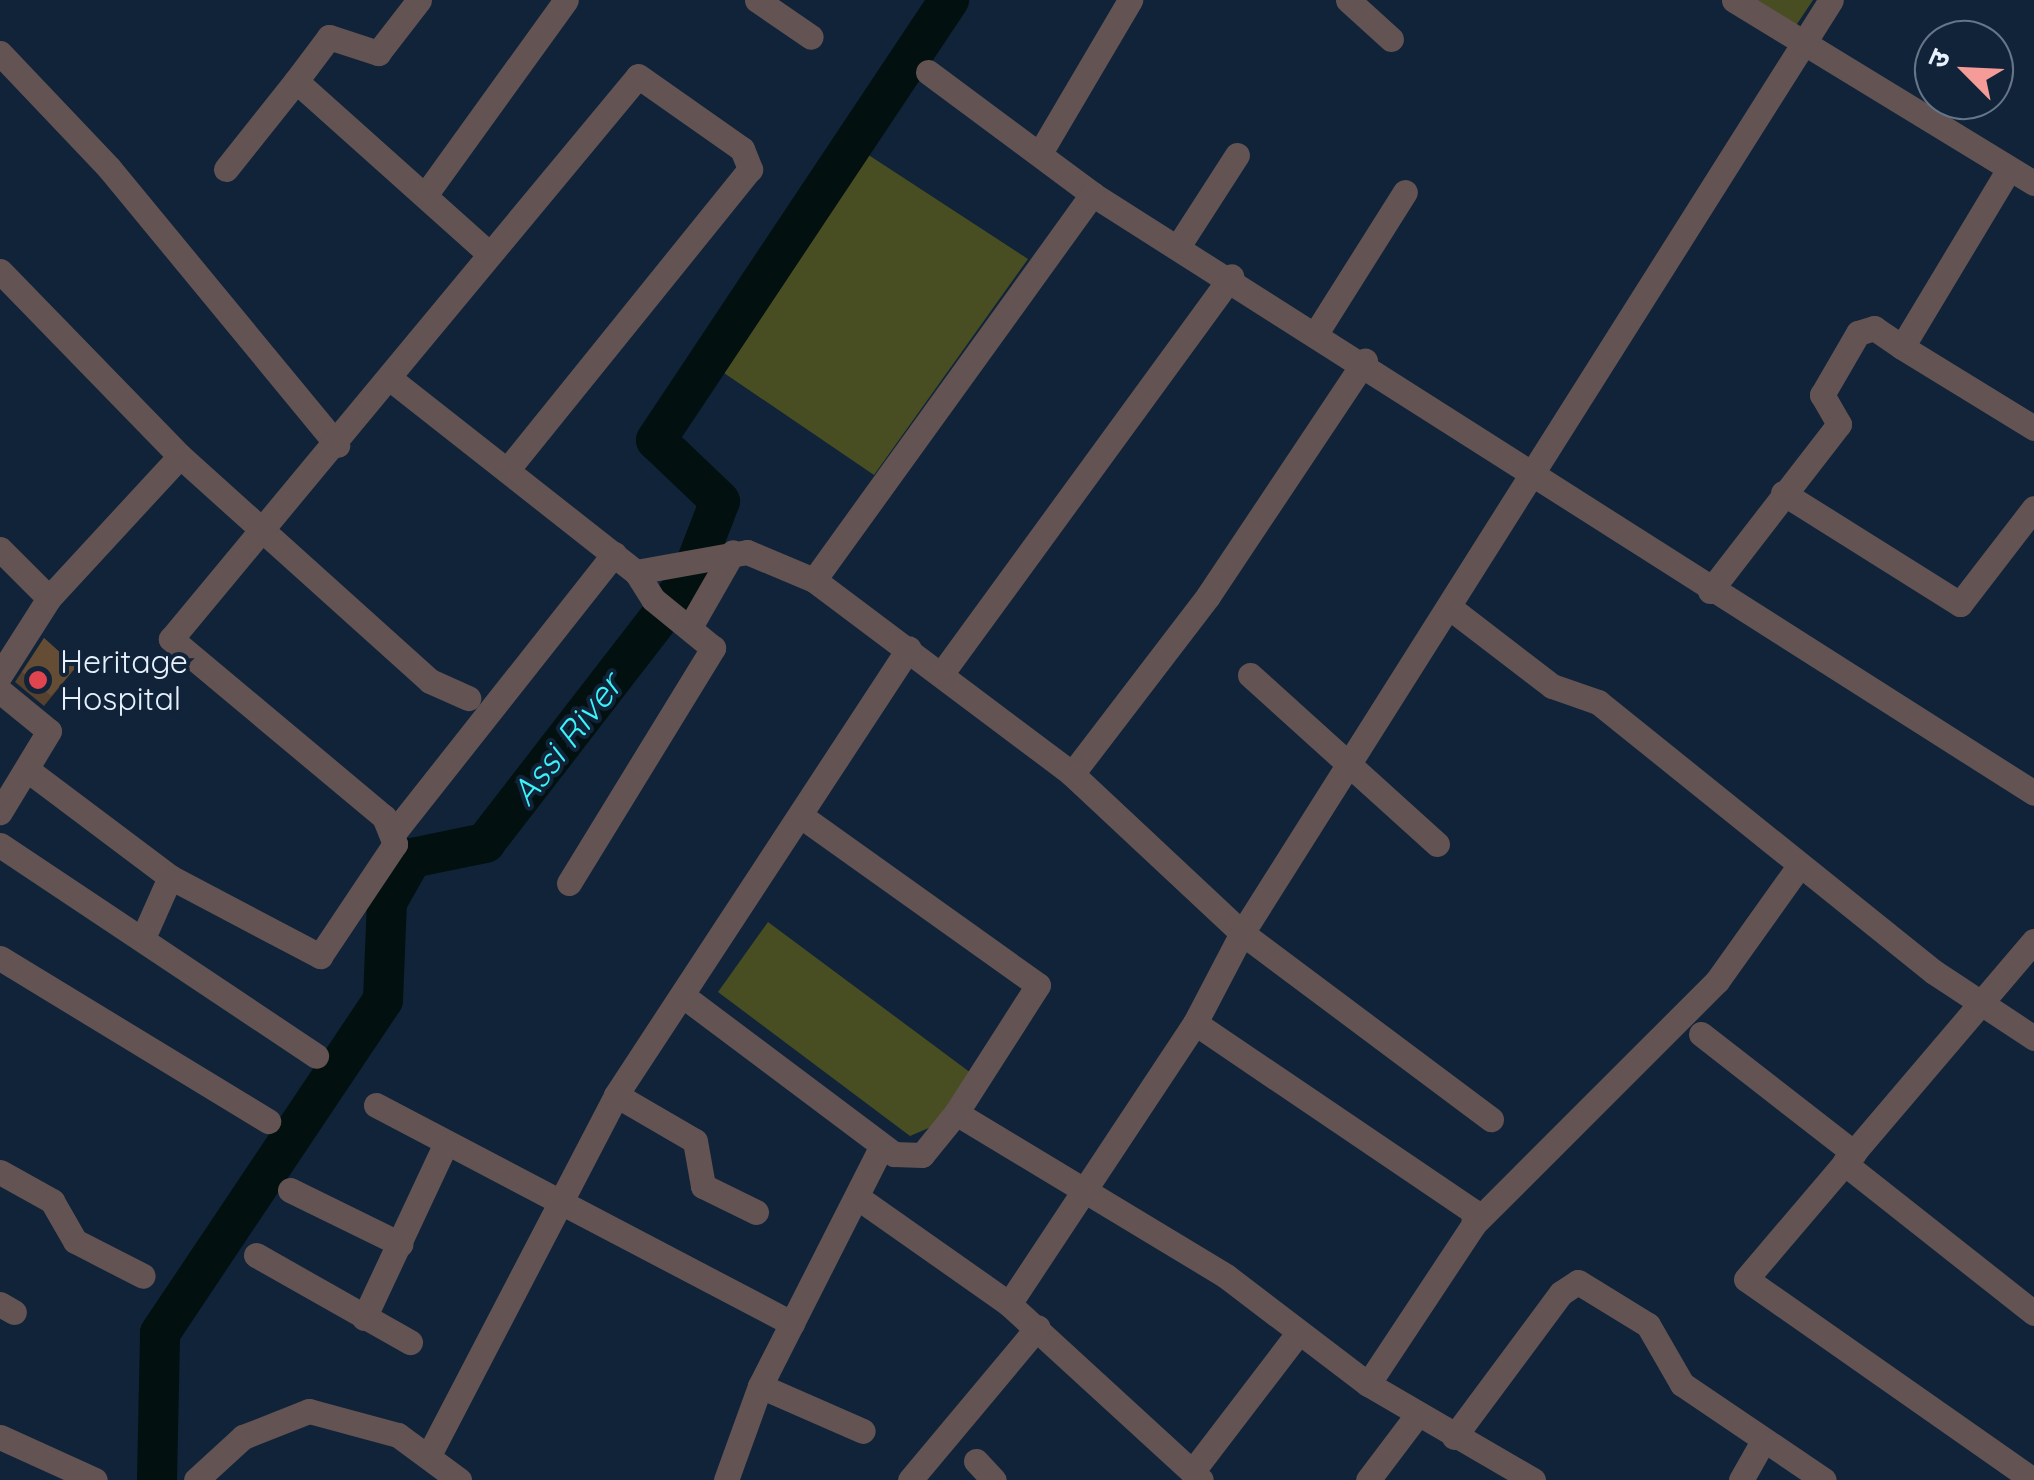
<!DOCTYPE html>
<meta charset="utf-8">
<style>
body{margin:0}
#map{position:relative;width:2034px;height:1480px;overflow:hidden;background:#102339;font-family:Quicksand,"Noto Sans Devanagari",sans-serif}
div>[style]{position:absolute}
.green>*{inset:0;background:#484e21}
.river>*{height:40px;margin:-20px;padding:0 20px;transform-origin:20px;border-radius:20px;background:#021010}
.street>*{height:25px;margin:-12.5px;padding:0 12.5px;transform-origin:12.5px;border-radius:12.5px;background:#635352}
.wall>*{inset:0;background:#56412e}
.building>*{inset:0;background:#644c35}
.dots>*{width:28px;height:28px;translate:-50% -50%;box-sizing:border-box;border:5px solid #102339;border-radius:50%}
span{translate:-50% -50%;white-space:nowrap;text-align:center;line-height:1.15;-webkit-text-stroke:8px #102339;paint-order:stroke}
.poi-label{font-size:32px;color:#e7f1fd}
.left{translate:0 -50%;text-align:left}
.water-label{font-size:35px;color:#3bf4f9;font-style:italic}
.north{position:absolute;left:1914px;top:20px;width:100px;height:100px;box-sizing:border-box;background:#102339;border:2px solid #667587;border-radius:50%;rotate:294deg;font-size:28px;font-weight:700;line-height:40px;text-align:center;color:#e7f1fd}
.north::after{content:'';display:block;margin:auto;width:35px;height:45px;background:#f59b98;clip-path:polygon(50% 0,100% 100%,50% 72%,0 100%)}
</style>
<div id="map">
<div class="green">
<div style="clip-path:polygon(1727px 0,1813px 0,1791px 33px)"></div>
<div style="clip-path:polygon(867px 154px,1028px 259px,874px 475px,724px 373px)"></div>
<div style="clip-path:polygon(768px 922px,971px 1073px,938px 1124px,910px 1136px,718px 992px)"></div>
</div>
<div class="river">
<div style="left:157px;top:1480px;width:147px;rotate:-88.8deg"></div>
<div style="left:160px;top:1333px;width:401px;rotate:-56.2deg"></div>
<div style="left:383px;top:1000px;width:98px;rotate:-87.7deg"></div>
<div style="left:387px;top:902px;width:51px;rotate:-60.4deg"></div>
<div style="left:412px;top:858px;width:75px;rotate:-11.6deg"></div>
<div style="left:485px;top:843px;width:337px;rotate:-52.3deg"></div>
<div style="left:691px;top:576px;width:80px;rotate:-68.9deg"></div>
<div style="left:720px;top:501px;width:88px;rotate:-136.4deg"></div>
<div style="left:656px;top:440px;width:529px;rotate:-56.34deg"></div>
</div>
<div class="street">
<div style="left:757px;top:0;width:65px;rotate:34.4deg"></div>
<div style="left:1348px;top:0;width:58px;rotate:42.2deg"></div>
<div style="left:1734px;top:0;width:351px;rotate:31.4deg"></div>
<div style="left:0;top:53px;width:158px;rotate:46.5deg"></div>
<div style="left:109px;top:168px;width:359px;rotate:50.5deg"></div>
<div style="left:928px;top:72px;width:204px;rotate:36.6deg"></div>
<div style="left:1092px;top:194px;width:1116px;rotate:32.45deg"></div>
<div style="left:296px;top:81px;width:55px;rotate:-53.1deg"></div>
<div style="left:329px;top:37px;width:52px;rotate:18.1deg"></div>
<div style="left:378px;top:53px;width:67px;rotate:-52.3deg"></div>
<div style="left:1040px;top:153px;width:178px;rotate:-59.5deg"></div>
<div style="left:226px;top:169px;width:112px;rotate:-51.5deg"></div>
<div style="left:296px;top:81px;width:255px;rotate:41.8deg"></div>
<div style="left:426px;top:194px;width:239px;rotate:-54.2deg"></div>
<div style="left:1179px;top:245px;width:107px;rotate:-57.2deg"></div>
<div style="left:0;top:271px;width:258px;rotate:45.8deg"></div>
<div style="left:180px;top:456px;width:336px;rotate:42deg"></div>
<div style="left:430px;top:681px;width:42px;rotate:24.1deg"></div>
<div style="left:1318px;top:330px;width:163px;rotate:-57.8deg"></div>
<div style="left:1902px;top:347px;width:155px;rotate:31.5deg"></div>
<div style="left:393px;top:381px;width:309px;rotate:38.2deg"></div>
<div style="left:636px;top:572px;width:113px;rotate:-10.2deg"></div>
<div style="left:747px;top:552px;width:73px;rotate:22.7deg"></div>
<div style="left:814px;top:580px;width:323px;rotate:36.9deg"></div>
<div style="left:1072px;top:774px;width:233px;rotate:43.1deg"></div>
<div style="left:1242px;top:933px;width:311px;rotate:36.8deg"></div>
<div style="left:1783px;top:493px;width:209px;rotate:32.1deg"></div>
<div style="left:1960px;top:604px;width:121px;rotate:-52.4deg"></div>
<div style="left:0;top:549px;width:69px;rotate:45deg"></div>
<div style="left:49px;top:598px;width:193px;rotate:-47.3deg"></div>
<div style="left:814px;top:580px;width:476px;rotate:-54.2deg"></div>
<div style="left:1710px;top:591px;width:211px;rotate:-52.3deg"></div>
<div style="left:1839px;top:424px;width:34px;rotate:-120deg"></div>
<div style="left:1822px;top:395px;width:72px;rotate:-59.9deg"></div>
<div style="left:1858px;top:333px;width:17px;rotate:-17deg"></div>
<div style="left:1874px;top:328px;width:34px;rotate:34deg"></div>
<div style="left:1902px;top:347px;width:208px;rotate:-59deg"></div>
<div style="left:1449px;top:607px;width:130px;rotate:37.5deg"></div>
<div style="left:1552px;top:686px;width:49px;rotate:19.2deg"></div>
<div style="left:1598px;top:702px;width:431px;rotate:38.8deg"></div>
<div style="left:1934px;top:972px;width:120px;rotate:33.4deg"></div>
<div style="left:690px;top:627px;width:86px;rotate:-60.2deg"></div>
<div style="left:942px;top:673px;width:491px;rotate:-53.9deg"></div>
<div style="left:0;top:675px;width:91px;rotate:-57.5deg"></div>
<div style="left:1250px;top:675px;width:252px;rotate:42.1deg"></div>
<div style="left:0;top:691px;width:63px;rotate:39.2deg"></div>
<div style="left:49px;top:731px;width:95px;rotate:121.2deg"></div>
<div style="left:29px;top:771px;width:176px;rotate:36.9deg"></div>
<div style="left:170px;top:877px;width:67px;rotate:113.9deg"></div>
<div style="left:1072px;top:774px;width:224px;rotate:-52.6deg"></div>
<div style="left:1208px;top:596px;width:283px;rotate:-56.3deg"></div>
<div style="left:801px;top:816px;width:291px;rotate:35.5deg"></div>
<div style="left:1038px;top:985px;width:152px;rotate:122.6deg"></div>
<div style="left:396px;top:830px;width:352px;rotate:-51.7deg"></div>
<div style="left:0;top:845px;width:380px;rotate:33.7deg"></div>
<div style="left:170px;top:877px;width:170px;rotate:27.8deg"></div>
<div style="left:320px;top:956px;width:135px;rotate:-56.2deg"></div>
<div style="left:395px;top:844px;width:29px;rotate:-112deg"></div>
<div style="left:384px;top:817px;width:278px;rotate:-140.1deg"></div>
<div style="left:171px;top:639px;width:731px;rotate:-50.32deg"></div>
<div style="left:638px;top:76px;width:127px;rotate:35.1deg"></div>
<div style="left:742px;top:149px;width:22px;rotate:68deg"></div>
<div style="left:750px;top:169px;width:387px;rotate:128.9deg"></div>
<div style="left:569px;top:883px;width:276px;rotate:-58.5deg"></div>
<div style="left:713px;top:648px;width:77px;rotate:-140.8deg"></div>
<div style="left:653px;top:599px;width:32px;rotate:-122deg"></div>
<div style="left:0;top:958px;width:314px;rotate:31.3deg"></div>
<div style="left:682px;top:995px;width:265px;rotate:36.9deg"></div>
<div style="left:894px;top:1154px;width:28px;rotate:2deg"></div>
<div style="left:922px;top:1155px;width:54px;rotate:-51deg"></div>
<div style="left:956px;top:1113px;width:315px;rotate:31.1deg"></div>
<div style="left:1226px;top:1276px;width:178px;rotate:37.3deg"></div>
<div style="left:1368px;top:1384px;width:191px;rotate:30.2deg"></div>
<div style="left:1195px;top:1023px;width:336px;rotate:34.1deg"></div>
<div style="left:1473px;top:1211px;width:13px;rotate:86deg"></div>
<div style="left:1474px;top:1224px;width:192px;rotate:123.5deg"></div>
<div style="left:1701px;top:1034px;width:194px;rotate:37.9deg"></div>
<div style="left:616px;top:1095px;width:91px;rotate:30.2deg"></div>
<div style="left:695px;top:1141px;width:46px;rotate:79.9deg"></div>
<div style="left:703px;top:1186px;width:59px;rotate:26.1deg"></div>
<div style="left:376px;top:1105px;width:470px;rotate:27.7deg"></div>
<div style="left:1844px;top:1163px;width:242px;rotate:38.3deg"></div>
<div style="left:0;top:1172px;width:60px;rotate:29.1deg"></div>
<div style="left:52px;top:1201px;width:46px;rotate:60.1deg"></div>
<div style="left:75px;top:1241px;width:76px;rotate:27.2deg"></div>
<div style="left:290px;top:1190px;width:123px;rotate:26.1deg"></div>
<div style="left:857px;top:1197px;width:186px;rotate:35.1deg"></div>
<div style="left:1009px;top:1304px;width:337px;rotate:-56.5deg"></div>
<div style="left:1195px;top:1023px;width:102px;rotate:-62.4deg"></div>
<div style="left:1242px;top:933px;width:1103px;rotate:-57.74deg"></div>
<div style="left:1474px;top:1224px;width:344px;rotate:-45deg"></div>
<div style="left:1717px;top:981px;width:141px;rotate:-54.5deg"></div>
<div style="left:256px;top:1255px;width:177px;rotate:29.5deg"></div>
<div style="left:0;top:1304px;width:16px;rotate:30deg"></div>
<div style="left:1009px;top:1304px;width:260px;rotate:42.5deg"></div>
<div style="left:364px;top:1318px;width:193px;rotate:-64.9deg"></div>
<div style="left:760px;top:1386px;width:112px;rotate:23.6deg"></div>
<div style="left:0;top:1437px;width:104px;rotate:24.4deg"></div>
<div style="left:1454px;top:1437px;width:179px;rotate:-53.4deg"></div>
<div style="left:1561px;top:1293px;width:20px;rotate:-33deg"></div>
<div style="left:1578px;top:1282px;width:82px;rotate:31.6deg"></div>
<div style="left:1648px;top:1325px;width:68px;rotate:60deg"></div>
<div style="left:1682px;top:1384px;width:171px;rotate:34.1deg"></div>
<div style="left:430px;top:1453px;width:403px;rotate:-62.5deg"></div>
<div style="left:616px;top:1095px;width:534px;rotate:-56.76deg"></div>
<div style="left:976px;top:1461px;width:26px;rotate:47deg"></div>
<div style="left:1192px;top:1472px;width:176px;rotate:-52.6deg"></div>
<div style="left:196px;top:1480px;width:64px;rotate:-42.5deg"></div>
<div style="left:243px;top:1437px;width:71px;rotate:-21.5deg"></div>
<div style="left:309px;top:1411px;width:92px;rotate:15.1deg"></div>
<div style="left:398px;top:1435px;width:76px;rotate:36.4deg"></div>
<div style="left:726px;top:1480px;width:100px;rotate:-70.1deg"></div>
<div style="left:760px;top:1386px;width:269px;rotate:-63.1deg"></div>
<div style="left:910px;top:1480px;width:199px;rotate:-50.1deg"></div>
<div style="left:1368px;top:1480px;width:83px;rotate:-52.9deg"></div>
<div style="left:1741px;top:1480px;width:45px;rotate:-60.6deg"></div>
<div style="left:2033px;top:1480px;width:350px;rotate:-145deg"></div>
<div style="left:1746px;top:1279px;width:444px;rotate:-49.6deg"></div>
</div>
<div class="wall">
<div style="clip-path:polygon(44px 638px,76px 667px,44px 706px,15px 682px)"></div>
</div>
<div class="building">
<div style="clip-path:polygon(44px 638px,76px 667px,51px 696px,22px 672px)"></div>
</div>
<div class="dots">
<div style="left:38px;top:680px;background:#e0444e"></div>
</div>
<div class="poi-label">
<span class="left" style="left:60px;top:680px">Heritage<br>Hospital</span>
</div>
<div class="water-label">
<span style="left:566px;top:739px;rotate:-52deg">Assi River</span>
</div>
<div class="north">उ</div>
</div>
